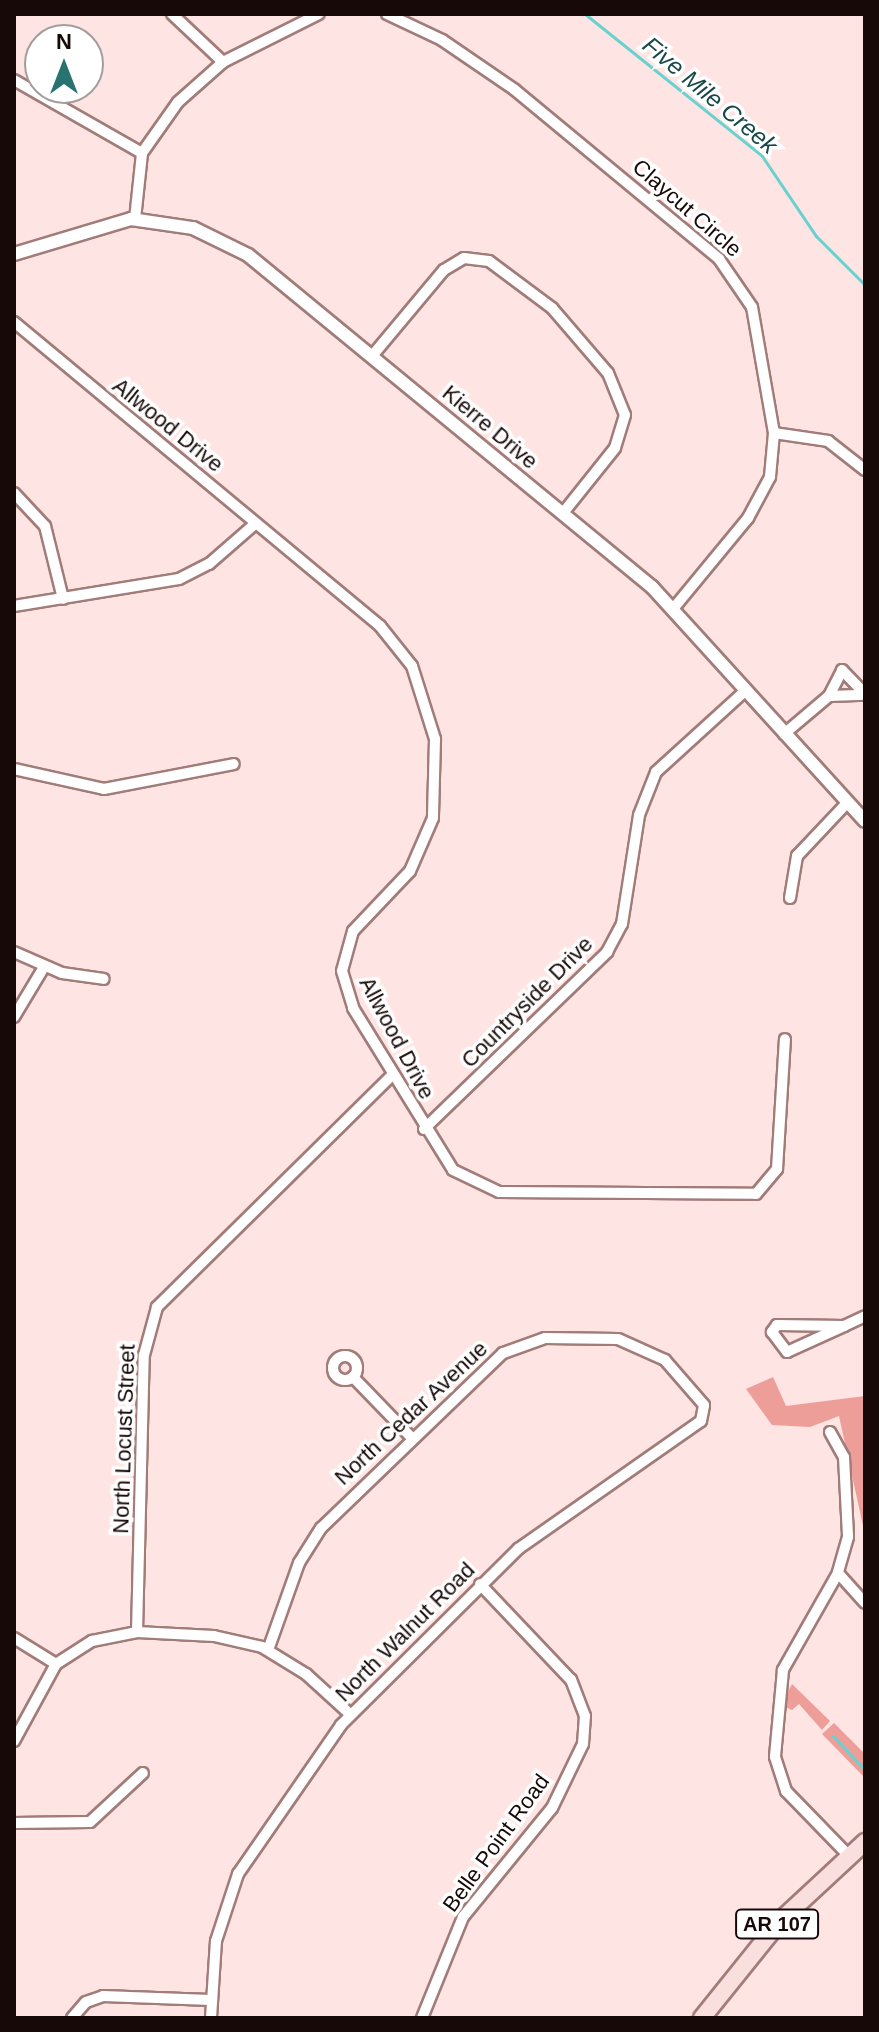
<!DOCTYPE html>
<style>
body{margin:0}
#map{position:relative;width:879px;height:2032px;overflow:hidden;background:#fee4e2;font-family:Arial,sans-serif}
div>[style]{position:absolute}
.forest>*{inset:0;background:#ee9e98}
.stream>*{height:3px;margin:-1.5px;padding:0 1.5px;transform-origin:1.5px;border-radius:1.5px;background:#69d2cf}
.roads{filter:drop-shadow(2px 0 #a17c79) drop-shadow(-2px 0 #a17c79) drop-shadow(0 2px #a17c79) drop-shadow(0 -2px #a17c79)}
.minor>*{height:10px;margin:-5px;padding:0 5px;transform-origin:5px;border-radius:5px;background:#fff}
.minor>.ring{margin:-5px;padding:0;box-sizing:content-box;background:none;border:10px solid #fff;border-radius:50%}
.tertiary>*{height:12px;margin:-6px;padding:0 6px;transform-origin:6px;border-radius:6px;background:#fff}
.primary>*{height:16px;margin:-8px;padding:0 8px;transform-origin:8px;border-radius:8px;background:#f9dfdd}
span{translate:-50% -50%;white-space:nowrap;text-align:center;line-height:1.15;-webkit-text-stroke:7px #fff;paint-order:stroke}
.shield-label span{padding:2px 6px;background:#fff;border:2px solid;border-radius:6px;-webkit-text-stroke-width:0}
.shield-label{font-size:20px;color:#160908;font-weight:700}
.street-label{font-size:22px;color:#160908}
.water-label{font-size:24px;color:#174746;font-style:italic}
.frame{position:absolute;inset:0;border:16px solid #160908;pointer-events:none}
.north{position:absolute;left:24px;top:24px;width:80px;height:80px;box-sizing:border-box;background:#fff;border:2px solid #a29d9c;border-radius:50%;rotate:0deg;font-size:22px;font-weight:700;line-height:32px;text-align:center;color:#160908}
.north::after{content:'';display:block;margin:auto;width:28px;height:36px;background:#287270;clip-path:polygon(50% 0,100% 100%,50% 72%,0 100%)}
</style>
<div id="map">
<div class="forest">
<div style="clip-path:polygon(773px 1377px,786px 1406px,865px 1396px,865px 1535px,839px 1416px,810px 1427px,772px 1425px,746px 1389px)"></div>
<div style="clip-path:polygon(792px 1684px,830px 1721px,822px 1730px,799px 1704px,792px 1710px,781px 1705px)"></div>
<div style="clip-path:polygon(834px 1723px,865px 1754px,863px 1776px,822px 1734px)"></div>
</div>
<div class="stream">
<div style="left:585px;top:14px;width:227px;rotate:38.7deg"></div>
<div style="left:762px;top:156px;width:97px;rotate:56deg"></div>
<div style="left:816px;top:236px;width:69px;rotate:45deg"></div>
<div style="left:833px;top:1736px;width:47px;rotate:46.7deg"></div>
</div>
<div class="roads">
<div class="minor">
<div style="left:172px;top:14px;width:70px;rotate:43.3deg"></div>
<div style="left:387px;top:14px;width:61px;rotate:25.3deg"></div>
<div style="left:442px;top:40px;width:88px;rotate:34.4deg"></div>
<div style="left:515px;top:90px;width:265px;rotate:39.6deg"></div>
<div style="left:719px;top:259px;width:58px;rotate:55.5deg"></div>
<div style="left:752px;top:307px;width:128px;rotate:80.1deg"></div>
<div style="left:774px;top:433px;width:44px;rotate:95.2deg"></div>
<div style="left:770px;top:477px;width:47px;rotate:118.2deg"></div>
<div style="left:748px;top:518px;width:118px;rotate:129.5deg"></div>
<div style="left:14px;top:80px;width:147px;rotate:29.7deg"></div>
<div style="left:135px;top:219px;width:66px;rotate:-83.9deg"></div>
<div style="left:142px;top:153px;width:62px;rotate:-54.8deg"></div>
<div style="left:178px;top:102px;width:60px;rotate:-41.6deg"></div>
<div style="left:223px;top:62px;width:107px;rotate:-26.6deg"></div>
<div style="left:14px;top:322px;width:476px;rotate:39.7deg"></div>
<div style="left:380px;top:626px;width:51px;rotate:51.3deg"></div>
<div style="left:412px;top:666px;width:77px;rotate:72.5deg"></div>
<div style="left:435px;top:739px;width:79px;rotate:91.5deg"></div>
<div style="left:433px;top:818px;width:58px;rotate:113.5deg"></div>
<div style="left:410px;top:871px;width:83px;rotate:133.5deg"></div>
<div style="left:353px;top:931px;width:41px;rotate:105.4deg"></div>
<div style="left:342px;top:971px;width:39px;rotate:73deg"></div>
<div style="left:353px;top:1008px;width:190px;rotate:58.3deg"></div>
<div style="left:453px;top:1170px;width:51px;rotate:25.6deg"></div>
<div style="left:499px;top:1192px;width:257px;rotate:0.4deg"></div>
<div style="left:756px;top:1194px;width:33px;rotate:-50deg"></div>
<div style="left:777px;top:1169px;width:130px;rotate:-86.5deg"></div>
<div style="left:372px;top:356px;width:112px;rotate:-50.1deg"></div>
<div style="left:444px;top:270px;width:23px;rotate:-31deg"></div>
<div style="left:464px;top:258px;width:25px;rotate:7deg"></div>
<div style="left:489px;top:261px;width:79px;rotate:36.7deg"></div>
<div style="left:552px;top:308px;width:86px;rotate:49.3deg"></div>
<div style="left:608px;top:373px;width:45px;rotate:68deg"></div>
<div style="left:625px;top:415px;width:34px;rotate:107deg"></div>
<div style="left:615px;top:448px;width:83px;rotate:128.7deg"></div>
<div style="left:774px;top:433px;width:55px;rotate:8.4deg"></div>
<div style="left:828px;top:441px;width:47px;rotate:38.1deg"></div>
<div style="left:14px;top:493px;width:45px;rotate:46.8deg"></div>
<div style="left:45px;top:526px;width:75px;rotate:76.1deg"></div>
<div style="left:14px;top:606px;width:167px;rotate:-9.3deg"></div>
<div style="left:179px;top:579px;width:34px;rotate:-27deg"></div>
<div style="left:209px;top:564px;width:62px;rotate:-41.1deg"></div>
<div style="left:829px;top:696px;width:29px;rotate:-63deg"></div>
<div style="left:842px;top:670px;width:33px;rotate:46deg"></div>
<div style="left:784px;top:734px;width:59px;rotate:-40.2deg"></div>
<div style="left:829px;top:696px;width:36px;rotate:-2deg"></div>
<div style="left:14px;top:769px;width:92px;rotate:12.5deg"></div>
<div style="left:104px;top:789px;width:132px;rotate:-10.9deg"></div>
<div style="left:790px;top:898px;width:43px;rotate:-80.5deg"></div>
<div style="left:797px;top:856px;width:71px;rotate:-46.7deg"></div>
<div style="left:14px;top:952px;width:52px;rotate:23.6deg"></div>
<div style="left:62px;top:973px;width:42px;rotate:8.1deg"></div>
<div style="left:14px;top:1017px;width:58px;rotate:-59deg"></div>
<div style="left:424px;top:1129px;width:255px;rotate:-44deg"></div>
<div style="left:607px;top:952px;width:32px;rotate:-62deg"></div>
<div style="left:622px;top:924px;width:110px;rotate:-81.1deg"></div>
<div style="left:639px;top:815px;width:46px;rotate:-68.4deg"></div>
<div style="left:656px;top:772px;width:122px;rotate:-42.3deg"></div>
<div style="left:844px;top:1326px;width:67px;rotate:-179.1deg"></div>
<div style="left:777px;top:1325px;width:9px;rotate:126deg"></div>
<div style="left:772px;top:1332px;width:25px;rotate:53deg"></div>
<div style="left:787px;top:1352px;width:63px;rotate:-24.5deg"></div>
<div style="left:844px;top:1326px;width:23px;rotate:-25deg"></div>
<div class="ring" style="left:333px;top:1356px;width:14px;height:14px"></div>
<div style="left:353px;top:1377px;width:85px;rotate:46deg"></div>
<div style="left:830px;top:1432px;width:29px;rotate:61deg"></div>
<div style="left:844px;top:1457px;width:80px;rotate:87.1deg"></div>
<div style="left:848px;top:1537px;width:37px;rotate:106deg"></div>
<div style="left:838px;top:1573px;width:112px;rotate:119.6deg"></div>
<div style="left:783px;top:1670px;width:87px;rotate:95.3deg"></div>
<div style="left:775px;top:1757px;width:36px;rotate:72deg"></div>
<div style="left:786px;top:1791px;width:91px;rotate:45.9deg"></div>
<div style="left:838px;top:1573px;width:40px;rotate:48deg"></div>
<div style="left:137px;top:1632px;width:277px;rotate:-88.6deg"></div>
<div style="left:144px;top:1355px;width:50px;rotate:-74.8deg"></div>
<div style="left:157px;top:1307px;width:330px;rotate:-44.6deg"></div>
<div style="left:14px;top:1638px;width:49px;rotate:31.8deg"></div>
<div style="left:14px;top:1741px;width:88px;rotate:-61.4deg"></div>
<div style="left:56px;top:1664px;width:43px;rotate:-32.6deg"></div>
<div style="left:92px;top:1641px;width:46px;rotate:-11.3deg"></div>
<div style="left:137px;top:1632px;width:77px;rotate:3deg"></div>
<div style="left:214px;top:1636px;width:49px;rotate:12.9deg"></div>
<div style="left:262px;top:1647px;width:52px;rotate:31.5deg"></div>
<div style="left:306px;top:1674px;width:59px;rotate:42.3deg"></div>
<div style="left:14px;top:1823px;width:76px;rotate:-0.8deg"></div>
<div style="left:90px;top:1822px;width:72px;rotate:-42.8deg"></div>
<div style="left:72px;top:2018px;width:21px;rotate:-49deg"></div>
<div style="left:86px;top:2002px;width:18px;rotate:-19deg"></div>
<div style="left:103px;top:1996px;width:108px;rotate:2.1deg"></div>
<div style="left:211px;top:2018px;width:77px;rotate:-86.3deg"></div>
<div style="left:216px;top:1941px;width:71px;rotate:-71.8deg"></div>
<div style="left:238px;top:1874px;width:181px;rotate:-55.3deg"></div>
<div style="left:341px;top:1725px;width:250px;rotate:-44.8deg"></div>
<div style="left:518px;top:1549px;width:223px;rotate:-35deg"></div>
<div style="left:701px;top:1421px;width:16px;rotate:-79deg"></div>
<div style="left:704px;top:1405px;width:60px;rotate:-130.9deg"></div>
<div style="left:665px;top:1360px;width:51px;rotate:-155.9deg"></div>
<div style="left:618px;top:1339px;width:73px;rotate:-179.2deg"></div>
<div style="left:545px;top:1338px;width:45px;rotate:160.3deg"></div>
<div style="left:503px;top:1353px;width:252px;rotate:136.1deg"></div>
<div style="left:321px;top:1528px;width:41px;rotate:122.2deg"></div>
<div style="left:299px;top:1563px;width:92px;rotate:109.6deg"></div>
<div style="left:422px;top:2018px;width:109px;rotate:-67.9deg"></div>
<div style="left:463px;top:1917px;width:141px;rotate:-50.8deg"></div>
<div style="left:552px;top:1808px;width:71px;rotate:-64.2deg"></div>
<div style="left:583px;top:1744px;width:28px;rotate:-86deg"></div>
<div style="left:585px;top:1716px;width:39px;rotate:-111deg"></div>
<div style="left:571px;top:1680px;width:132px;rotate:-133.5deg"></div>
</div>
<div class="tertiary">
<div style="left:14px;top:254px;width:122px;rotate:-16.7deg"></div>
<div style="left:131px;top:219px;width:63px;rotate:8.3deg"></div>
<div style="left:193px;top:228px;width:61px;rotate:26.1deg"></div>
<div style="left:248px;top:255px;width:523px;rotate:39.41deg"></div>
<div style="left:652px;top:587px;width:316px;rotate:47.7deg"></div>
</div>
<div class="primary">
<div style="left:702px;top:2018px;width:124px;rotate:-51.2deg"></div>
<div style="left:780px;top:1921px;width:116px;rotate:-42.9deg"></div>
</div>
</div>
<div class="shield-label">
<span style="left:777px;top:1924px">AR 107</span>
</div>
<div class="street-label">
<span style="left:687px;top:208px;rotate:41deg">Claycut Circle</span>
<span style="left:168px;top:425px;rotate:39deg">Allwood Drive</span>
<span style="left:490px;top:427px;rotate:40deg">Kierre Drive</span>
<span style="left:527px;top:1002px;rotate:-45deg">Countryside Drive</span>
<span style="left:397px;top:1038px;rotate:62deg">Allwood Drive</span>
<span style="left:411px;top:1413px;rotate:-43deg">North Cedar Avenue</span>
<span style="left:124px;top:1439px;rotate:-88deg">North Locust Street</span>
<span style="left:405px;top:1632px;rotate:-45deg">North Walnut Road</span>
<span style="left:496px;top:1843px;rotate:-54deg">Belle Point Road</span>
</div>
<div class="water-label">
<span style="left:710px;top:95px;rotate:40deg">Five Mile Creek</span>
</div>
<div class="frame"></div>
<div class="north">N</div>
</div>
